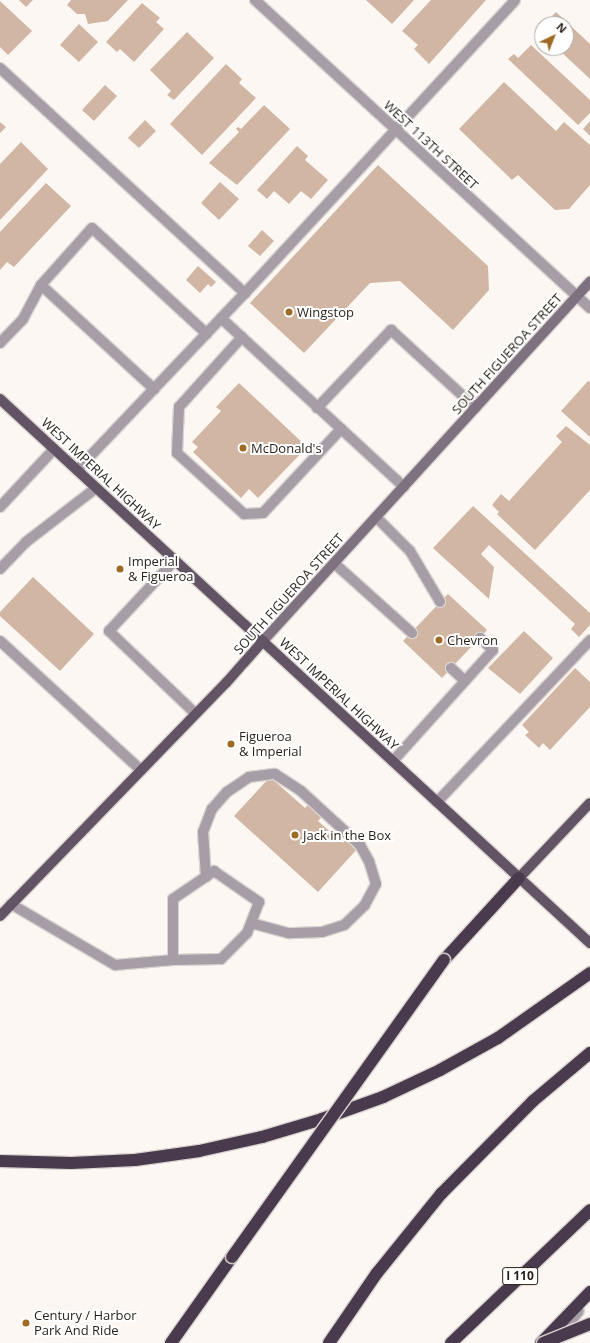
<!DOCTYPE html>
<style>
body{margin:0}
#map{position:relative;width:590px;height:1343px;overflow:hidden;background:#fcf7f3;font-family:"Open Sans",sans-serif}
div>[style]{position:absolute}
.building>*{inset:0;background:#d0b6a3}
.roads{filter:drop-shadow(1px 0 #dad4d0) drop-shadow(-1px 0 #dad4d0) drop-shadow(0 1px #dad4d0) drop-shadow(0 -1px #dad4d0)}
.lane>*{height:10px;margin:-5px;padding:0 5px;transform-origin:5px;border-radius:5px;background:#a69da7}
.street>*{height:10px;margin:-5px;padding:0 5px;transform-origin:5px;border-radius:5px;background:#a69da7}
.secondary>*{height:10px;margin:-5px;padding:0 5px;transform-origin:5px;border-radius:5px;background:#7e7280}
.primary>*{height:10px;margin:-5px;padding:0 5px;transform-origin:5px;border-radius:5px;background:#625365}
.highway>*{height:12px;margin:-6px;padding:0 6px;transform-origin:6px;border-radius:6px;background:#4a3a4d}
.bridges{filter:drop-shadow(1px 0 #dad4d0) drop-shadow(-1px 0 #dad4d0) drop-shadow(0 1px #dad4d0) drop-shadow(0 -1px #dad4d0)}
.highway-bridge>*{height:12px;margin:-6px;padding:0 6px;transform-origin:6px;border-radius:6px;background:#4a3a4d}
.dots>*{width:11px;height:11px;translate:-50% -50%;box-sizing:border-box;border:2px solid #fff;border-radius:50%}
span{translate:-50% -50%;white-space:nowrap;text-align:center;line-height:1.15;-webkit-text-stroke:4px #fff;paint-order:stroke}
.shield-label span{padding:1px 3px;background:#fff;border:1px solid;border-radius:3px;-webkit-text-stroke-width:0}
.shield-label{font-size:12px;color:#281f18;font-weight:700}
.street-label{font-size:13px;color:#281f18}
.poi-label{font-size:13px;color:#281f18}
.left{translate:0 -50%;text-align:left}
.north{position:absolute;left:534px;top:16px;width:40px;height:40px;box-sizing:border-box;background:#fff;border:1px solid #a9a5a3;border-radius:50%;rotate:43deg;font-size:11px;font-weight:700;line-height:16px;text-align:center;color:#281f18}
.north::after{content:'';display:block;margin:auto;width:14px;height:18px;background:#9f6a23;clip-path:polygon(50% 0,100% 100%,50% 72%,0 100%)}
</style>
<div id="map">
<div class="building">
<div style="clip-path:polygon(19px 0,33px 0,26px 7px)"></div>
<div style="clip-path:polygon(71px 0,128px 0,108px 21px,88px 24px,85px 14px,77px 14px,67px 5px)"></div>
<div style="clip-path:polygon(366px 0,414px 0,392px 24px)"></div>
<div style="clip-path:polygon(431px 0,486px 0,429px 64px,414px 49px,418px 45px,402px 31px)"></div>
<div style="clip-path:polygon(0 1px,32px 31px,8px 55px,0 47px)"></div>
<div style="clip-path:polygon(142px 3px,160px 18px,156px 22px,164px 29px,134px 62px,120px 49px,117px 52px,106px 42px)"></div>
<div style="clip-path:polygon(556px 12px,590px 44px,590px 79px,557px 48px,566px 48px,566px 24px,551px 24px,554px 21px,550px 18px)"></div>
<div style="clip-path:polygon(79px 24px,98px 42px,79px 62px,60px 45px)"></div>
<div style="clip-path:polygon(187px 32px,214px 58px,174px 100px,167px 95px,171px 91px,150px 70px)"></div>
<div style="clip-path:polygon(531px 45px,590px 100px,590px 113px,578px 125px,508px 59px,514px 54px,518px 58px)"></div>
<div style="clip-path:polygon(226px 64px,242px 79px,239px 83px,256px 98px,202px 155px,170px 124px)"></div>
<div style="clip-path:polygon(504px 82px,556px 131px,564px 122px,590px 145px,590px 185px,569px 209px,555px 210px,518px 175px,512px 180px,459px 129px)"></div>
<div style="clip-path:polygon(105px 85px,117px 96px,94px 121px,82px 110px)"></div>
<div style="clip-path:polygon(264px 105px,290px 129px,237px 185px,209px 163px,239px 132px,236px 129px,238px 127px,241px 129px)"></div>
<div style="clip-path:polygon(145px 120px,156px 131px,139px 148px,128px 138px)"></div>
<div style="clip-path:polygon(590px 121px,590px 136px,583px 129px)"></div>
<div style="clip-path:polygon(0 122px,6px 127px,0 133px)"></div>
<div style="clip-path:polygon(21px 142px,48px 169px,0 220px,0 164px)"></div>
<div style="clip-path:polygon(297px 146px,308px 156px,305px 160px,328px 180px,311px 199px,301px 191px,289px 204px,274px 191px,267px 199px,257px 190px)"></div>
<div style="clip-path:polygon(378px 165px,488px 266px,489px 290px,453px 330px,400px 281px,370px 283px,304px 353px,250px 303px)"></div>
<div style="clip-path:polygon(220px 182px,239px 199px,219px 220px,201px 203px)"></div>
<div style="clip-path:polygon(46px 183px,71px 206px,14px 267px,7px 262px,0 270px,0 232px)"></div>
<div style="clip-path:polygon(262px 230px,274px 241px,260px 256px,248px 246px)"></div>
<div style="clip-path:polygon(198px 266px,216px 282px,211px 287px,208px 284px,200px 293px,186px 280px)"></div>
<div style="clip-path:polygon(588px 381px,590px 382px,590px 437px,561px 411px)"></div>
<div style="clip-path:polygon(239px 383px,307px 447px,258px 498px,249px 489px,241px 498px,193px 452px,198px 447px,192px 442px,221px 411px,216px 407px)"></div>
<div style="clip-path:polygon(566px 426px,590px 445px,590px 490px,535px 550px,497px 514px,499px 512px,492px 505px,501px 494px,509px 501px,562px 442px,556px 436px)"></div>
<div style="clip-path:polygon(473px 506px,590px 613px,590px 625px,579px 637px,571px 629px,575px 624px,489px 545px,481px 554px,494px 567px,489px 599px,433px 548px)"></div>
<div style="clip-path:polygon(33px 577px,94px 634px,60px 671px,0 616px,0 612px)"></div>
<div style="clip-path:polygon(448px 594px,487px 630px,442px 678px,403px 641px)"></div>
<div style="clip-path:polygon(524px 631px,553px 658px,520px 694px,488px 668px)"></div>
<div style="clip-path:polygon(575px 668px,590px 682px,590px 707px,550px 750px,543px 743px,539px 748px,525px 735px,529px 732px,522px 725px)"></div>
<div style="clip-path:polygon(270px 777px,305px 808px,310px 803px,323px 816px,318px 821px,343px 843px,348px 837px,359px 847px,318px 892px,234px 816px)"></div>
</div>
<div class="roads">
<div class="lane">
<div style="left:0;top:68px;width:333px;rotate:42.6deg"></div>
<div style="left:41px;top:285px;width:154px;rotate:42.6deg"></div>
<div style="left:221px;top:318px;width:249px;rotate:42.7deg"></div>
<div style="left:242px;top:337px;width:94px;rotate:132deg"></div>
<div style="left:179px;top:407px;width:46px;rotate:92.5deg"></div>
<div style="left:177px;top:453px;width:91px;rotate:42.3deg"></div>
<div style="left:244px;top:514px;width:19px;rotate:-3deg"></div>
<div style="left:263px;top:513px;width:115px;rotate:-47.1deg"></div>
<div style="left:0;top:343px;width:33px;rotate:-46deg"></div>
<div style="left:23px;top:319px;width:38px;rotate:-62deg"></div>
<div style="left:41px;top:285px;width:76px;rotate:-48.2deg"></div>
<div style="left:92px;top:228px;width:156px;rotate:42.7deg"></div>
<div style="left:317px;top:408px;width:108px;rotate:-46.5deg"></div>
<div style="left:391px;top:330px;width:115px;rotate:42.5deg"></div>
<div style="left:77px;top:470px;width:244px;rotate:-46.5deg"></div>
<div style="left:245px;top:293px;width:398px;rotate:-47.3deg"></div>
<div style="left:0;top:507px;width:79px;rotate:-47deg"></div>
<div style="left:376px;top:517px;width:48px;rotate:45deg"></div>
<div style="left:410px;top:551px;width:59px;rotate:59.5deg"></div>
<div style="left:175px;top:560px;width:97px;rotate:132.9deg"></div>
<div style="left:109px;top:631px;width:120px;rotate:43.7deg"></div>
<div style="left:334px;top:563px;width:105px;rotate:41.9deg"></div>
<div style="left:0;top:569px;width:37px;rotate:-46deg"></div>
<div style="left:26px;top:542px;width:88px;rotate:-37.6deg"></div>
<div style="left:0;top:641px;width:191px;rotate:42.5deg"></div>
<div style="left:451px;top:668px;width:19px;rotate:43deg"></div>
<div style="left:393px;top:761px;width:149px;rotate:-48deg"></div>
<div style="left:493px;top:650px;width:18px;rotate:-137deg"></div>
<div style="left:437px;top:802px;width:223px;rotate:-46.6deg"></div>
<div style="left:206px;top:877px;width:45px;rotate:-93.8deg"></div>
<div style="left:203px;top:832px;width:25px;rotate:-69deg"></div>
<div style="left:212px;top:809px;width:23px;rotate:-49deg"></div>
<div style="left:227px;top:792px;width:27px;rotate:-34deg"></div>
<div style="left:249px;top:777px;width:26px;rotate:-7deg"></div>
<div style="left:275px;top:774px;width:31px;rotate:33deg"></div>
<div style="left:301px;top:791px;width:80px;rotate:42.5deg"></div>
<div style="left:360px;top:845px;width:18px;rotate:61deg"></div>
<div style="left:369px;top:861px;width:24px;rotate:73deg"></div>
<div style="left:376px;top:884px;width:24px;rotate:118deg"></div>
<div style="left:365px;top:905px;width:29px;rotate:136deg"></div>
<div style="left:344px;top:925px;width:23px;rotate:162deg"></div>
<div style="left:322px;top:932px;width:34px;rotate:178deg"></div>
<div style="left:288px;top:933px;width:38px;rotate:-165deg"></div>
<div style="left:11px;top:904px;width:121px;rotate:30.4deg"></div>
<div style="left:115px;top:965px;width:58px;rotate:-4.9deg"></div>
<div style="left:173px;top:960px;width:61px;rotate:-90deg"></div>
<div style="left:173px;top:899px;width:50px;rotate:-34.3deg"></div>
<div style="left:214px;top:871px;width:55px;rotate:34.6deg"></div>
<div style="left:259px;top:902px;width:33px;rotate:111deg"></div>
<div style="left:247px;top:933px;width:37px;rotate:135deg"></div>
<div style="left:221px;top:959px;width:48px;rotate:178.8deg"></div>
<div style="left:558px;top:1337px;width:33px;rotate:-51deg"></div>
</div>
<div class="street">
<div style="left:255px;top:0;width:455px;rotate:42.6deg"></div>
</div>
<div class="secondary">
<div style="left:263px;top:641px;width:486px;rotate:-47.7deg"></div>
</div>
<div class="primary">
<div style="left:0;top:399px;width:803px;rotate:42.68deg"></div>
<div style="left:519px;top:878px;width:103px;rotate:-46.6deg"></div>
<div style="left:0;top:916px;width:325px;rotate:-45.9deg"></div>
<div style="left:226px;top:683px;width:56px;rotate:-48.6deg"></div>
</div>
<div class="highway">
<div style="left:444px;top:960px;width:111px;rotate:-47.6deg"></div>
<div style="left:0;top:1161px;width:71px;rotate:1.6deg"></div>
<div style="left:71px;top:1163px;width:64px;rotate:-2.7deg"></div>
<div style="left:135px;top:1160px;width:65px;rotate:-8deg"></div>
<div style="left:199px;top:1151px;width:65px;rotate:-12.5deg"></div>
<div style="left:262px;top:1137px;width:63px;rotate:-16.7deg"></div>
<div style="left:322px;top:1119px;width:65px;rotate:-19.8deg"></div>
<div style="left:383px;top:1097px;width:63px;rotate:-25.3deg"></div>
<div style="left:440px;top:1070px;width:66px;rotate:-28.9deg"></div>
<div style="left:498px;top:1038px;width:113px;rotate:-35.2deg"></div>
<div style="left:171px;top:1343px;width:105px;rotate:-54.7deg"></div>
<div style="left:329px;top:1343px;width:85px;rotate:-55.6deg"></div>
<div style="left:377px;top:1273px;width:102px;rotate:-51deg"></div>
<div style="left:441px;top:1194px;width:131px;rotate:-45.3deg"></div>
<div style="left:533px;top:1101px;width:75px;rotate:-40.1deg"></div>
<div style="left:451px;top:1343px;width:192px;rotate:-43.7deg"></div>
<div style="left:541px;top:1343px;width:71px;rotate:-46.1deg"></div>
</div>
</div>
<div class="bridges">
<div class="highway-bridge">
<div style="left:232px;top:1257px;width:365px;rotate:-54.5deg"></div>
<div style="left:543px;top:1343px;width:51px;rotate:-22deg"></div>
</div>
</div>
<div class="dots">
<div style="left:289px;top:312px;background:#9f6a23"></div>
<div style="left:243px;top:448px;background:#9f6a23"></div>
<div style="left:120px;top:569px;background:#9f6a23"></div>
<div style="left:439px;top:640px;background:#9f6a23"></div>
<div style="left:231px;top:744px;background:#9f6a23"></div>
<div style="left:295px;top:835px;background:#9f6a23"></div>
<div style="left:26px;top:1323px;background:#9f6a23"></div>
</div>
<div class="shield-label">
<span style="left:520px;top:1276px">I 110</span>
</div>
<div class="street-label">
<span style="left:431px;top:145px;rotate:43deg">WEST 113TH STREET</span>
<span style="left:507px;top:354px;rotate:-48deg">SOUTH FIGUEROA STREET</span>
<span style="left:101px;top:474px;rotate:43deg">WEST IMPERIAL HIGHWAY</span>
<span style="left:289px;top:594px;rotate:-48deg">SOUTH FIGUEROA STREET</span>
<span style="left:339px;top:694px;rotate:43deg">WEST IMPERIAL HIGHWAY</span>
</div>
<div class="poi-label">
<span class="left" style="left:297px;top:312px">Wingstop</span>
<span class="left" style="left:251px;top:448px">McDonald's</span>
<span class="left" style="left:128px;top:569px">Imperial<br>&amp; Figueroa</span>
<span class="left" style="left:447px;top:640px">Chevron</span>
<span class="left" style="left:239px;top:744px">Figueroa<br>&amp; Imperial</span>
<span class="left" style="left:303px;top:835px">Jack in the Box</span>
<span class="left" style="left:34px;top:1323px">Century / Harbor<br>Park And Ride</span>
</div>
<div class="north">N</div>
</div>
